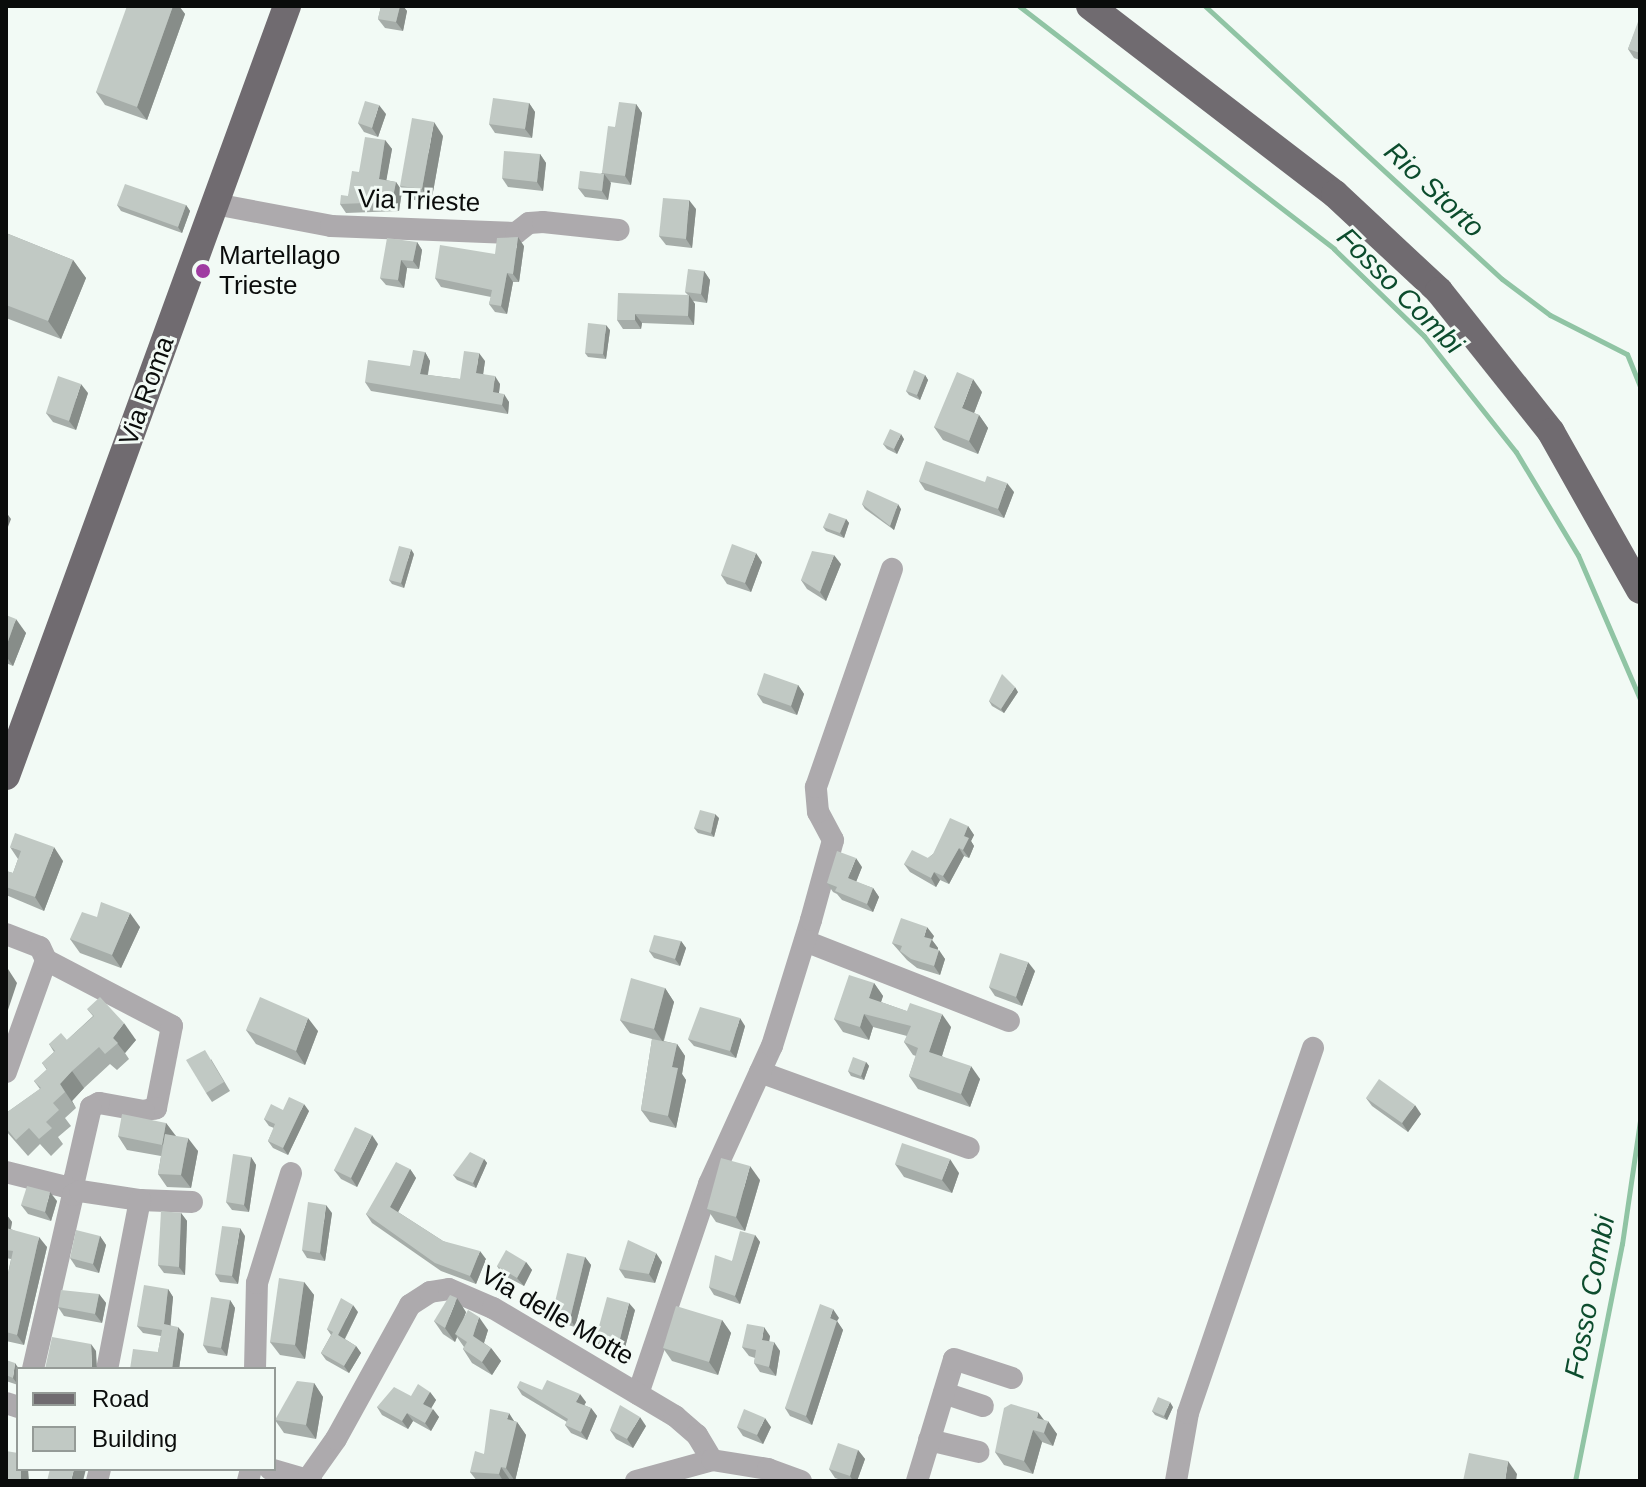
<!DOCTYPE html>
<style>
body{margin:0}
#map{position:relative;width:1646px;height:1487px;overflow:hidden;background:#f2faf5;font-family:Arial,sans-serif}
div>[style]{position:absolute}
.stream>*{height:5px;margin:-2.5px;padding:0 2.5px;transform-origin:2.5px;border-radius:2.5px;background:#90c4a4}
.minor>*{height:22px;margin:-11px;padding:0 11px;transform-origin:11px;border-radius:11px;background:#adaaad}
.major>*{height:28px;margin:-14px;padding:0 14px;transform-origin:14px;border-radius:14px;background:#706b70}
.wall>*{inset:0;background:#a6ada9}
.shaded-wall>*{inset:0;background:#878d89}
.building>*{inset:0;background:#c1c9c4}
.dots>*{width:22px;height:22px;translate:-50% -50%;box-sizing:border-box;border:4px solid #f2faf5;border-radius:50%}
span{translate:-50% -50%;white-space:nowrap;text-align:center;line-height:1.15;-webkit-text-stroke:6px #f2faf5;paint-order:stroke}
.street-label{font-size:26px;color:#0a0c0b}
.poi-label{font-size:26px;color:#0a0c0b}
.left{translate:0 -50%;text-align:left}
.water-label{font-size:28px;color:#0c4c2d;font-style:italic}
.frame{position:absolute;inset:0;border:8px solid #0a0c0b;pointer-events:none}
.legend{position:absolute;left:16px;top:1367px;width:260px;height:104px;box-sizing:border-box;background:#f2faf5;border:2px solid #959b97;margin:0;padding:10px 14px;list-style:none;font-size:24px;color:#0a0c0b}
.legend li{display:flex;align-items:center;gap:16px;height:40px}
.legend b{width:40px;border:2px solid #959b97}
</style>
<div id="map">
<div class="stream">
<div style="left:1019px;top:6px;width:398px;rotate:37.6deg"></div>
<div style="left:1334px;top:249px;width:125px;rotate:44deg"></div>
<div style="left:1424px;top:336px;width:148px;rotate:51.6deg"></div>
<div style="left:1516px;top:452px;width:120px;rotate:59deg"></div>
<div style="left:1578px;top:555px;width:157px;rotate:66.7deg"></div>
<div style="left:1205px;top:6px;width:403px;rotate:42.6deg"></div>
<div style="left:1502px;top:279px;width:60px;rotate:36.9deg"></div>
<div style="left:1550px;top:315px;width:86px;rotate:26.9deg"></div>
<div style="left:1627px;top:354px;width:35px;rotate:68deg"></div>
<div style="left:1575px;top:1481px;width:242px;rotate:-78.8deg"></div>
<div style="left:1622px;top:1244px;width:125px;rotate:-81.7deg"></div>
</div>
<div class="minor">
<div style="left:215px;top:204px;width:118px;rotate:10.7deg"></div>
<div style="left:331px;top:226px;width:185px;rotate:2.2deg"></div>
<div style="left:516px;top:233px;width:16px;rotate:-38deg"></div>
<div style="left:529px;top:223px;width:14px;rotate:-4deg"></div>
<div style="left:543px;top:222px;width:76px;rotate:6deg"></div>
<div style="left:6px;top:934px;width:36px;rotate:21deg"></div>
<div style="left:40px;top:947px;width:14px;rotate:65deg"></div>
<div style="left:805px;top:941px;width:219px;rotate:21.4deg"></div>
<div style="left:6px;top:1072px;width:119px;rotate:-70.3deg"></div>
<div style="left:46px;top:960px;width:142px;rotate:27.6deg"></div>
<div style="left:172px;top:1026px;width:84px;rotate:101deg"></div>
<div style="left:156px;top:1108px;width:12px;rotate:166deg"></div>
<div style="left:144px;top:1111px;width:46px;rotate:-169.9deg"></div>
<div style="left:99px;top:1103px;width:9px;rotate:153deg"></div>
<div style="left:91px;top:1107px;width:76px;rotate:102.9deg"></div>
<div style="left:74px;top:1181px;width:10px;rotate:143deg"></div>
<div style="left:66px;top:1187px;width:62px;rotate:-166deg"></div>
<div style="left:760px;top:1072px;width:222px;rotate:20deg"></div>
<div style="left:140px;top:1200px;width:52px;rotate:2.2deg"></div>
<div style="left:33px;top:1369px;width:179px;rotate:-77.1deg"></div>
<div style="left:73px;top:1195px;width:8px;rotate:-30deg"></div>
<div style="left:80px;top:1191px;width:61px;rotate:8.5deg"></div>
<div style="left:140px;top:1200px;width:172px;rotate:101deg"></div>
<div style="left:255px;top:1369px;width:86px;rotate:-88.7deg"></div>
<div style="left:257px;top:1283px;width:115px;rotate:-72.8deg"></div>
<div style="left:944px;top:1393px;width:41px;rotate:18.4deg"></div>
<div style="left:638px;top:1394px;width:222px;rotate:-71.3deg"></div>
<div style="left:709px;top:1184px;width:152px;rotate:-65.5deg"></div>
<div style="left:772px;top:1046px;width:132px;rotate:-72.8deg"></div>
<div style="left:811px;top:920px;width:83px;rotate:-74.6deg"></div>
<div style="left:833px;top:840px;width:32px;rotate:-118deg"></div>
<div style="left:818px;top:812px;width:25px;rotate:-95deg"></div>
<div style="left:816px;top:787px;width:231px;rotate:-70.8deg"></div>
<div style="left:6px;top:1403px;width:13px;rotate:18deg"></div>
<div style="left:929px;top:1440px;width:51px;rotate:13.5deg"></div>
<div style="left:270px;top:1469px;width:43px;rotate:16.3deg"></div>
<div style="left:307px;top:1480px;width:50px;rotate:-54.7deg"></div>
<div style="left:336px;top:1439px;width:153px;rotate:-61.1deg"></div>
<div style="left:410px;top:1305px;width:24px;rotate:-33deg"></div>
<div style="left:430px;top:1292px;width:19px;rotate:-9deg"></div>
<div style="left:449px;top:1289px;width:48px;rotate:23.4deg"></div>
<div style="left:493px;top:1308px;width:212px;rotate:30.7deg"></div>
<div style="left:675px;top:1416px;width:29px;rotate:41deg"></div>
<div style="left:697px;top:1435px;width:29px;rotate:59deg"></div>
<div style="left:97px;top:1481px;width:12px;rotate:-76deg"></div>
<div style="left:248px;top:1481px;width:12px;rotate:-76deg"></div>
<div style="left:636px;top:1481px;width:79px;rotate:-15.4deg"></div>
<div style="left:712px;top:1460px;width:57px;rotate:9.1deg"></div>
<div style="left:768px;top:1469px;width:35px;rotate:20deg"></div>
<div style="left:917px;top:1481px;width:127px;rotate:-73.1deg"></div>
<div style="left:954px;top:1359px;width:61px;rotate:18.1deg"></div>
<div style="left:1176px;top:1481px;width:69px;rotate:-80deg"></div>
<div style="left:1188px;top:1413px;width:386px;rotate:-71.1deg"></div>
</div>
<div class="major">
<div style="left:1090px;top:6px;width:309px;rotate:37.5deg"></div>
<div style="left:1335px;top:194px;width:142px;rotate:43deg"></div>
<div style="left:1439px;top:291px;width:180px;rotate:51.5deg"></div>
<div style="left:1551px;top:432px;width:181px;rotate:60.6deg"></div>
<div style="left:6px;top:776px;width:820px;rotate:-69.95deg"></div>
</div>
<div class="wall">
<div style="clip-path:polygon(173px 6px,179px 6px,185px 14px,147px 120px,105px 105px,96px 92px)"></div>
<div style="clip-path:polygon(381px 6px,403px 6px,407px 11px,403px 31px,385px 28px,378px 19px)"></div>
<div style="clip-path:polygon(1640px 19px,1640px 60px,1634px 58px,1628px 49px)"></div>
<div style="clip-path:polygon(529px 103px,535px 112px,532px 138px,495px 133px,489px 124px)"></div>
<div style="clip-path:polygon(636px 104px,642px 113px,631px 185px,610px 182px,608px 200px,585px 197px,578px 188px,602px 173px,615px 127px)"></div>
<div style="clip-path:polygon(386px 114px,378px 137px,364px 132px,358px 123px)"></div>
<div style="clip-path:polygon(443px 136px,431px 203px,409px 199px,400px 186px)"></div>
<div style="clip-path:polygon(385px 140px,392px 149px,386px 180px,396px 182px,402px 191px,399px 211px,346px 213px,340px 204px,348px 196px,359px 172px)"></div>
<div style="clip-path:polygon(540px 154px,546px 163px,543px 191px,508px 187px,502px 178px)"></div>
<div style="clip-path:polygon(117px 205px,186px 205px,190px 211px,182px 233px,121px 211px)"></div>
<div style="clip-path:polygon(696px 209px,692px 248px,666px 245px,659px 236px)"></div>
<div style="clip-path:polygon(6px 233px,73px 260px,86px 278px,61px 339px,6px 318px)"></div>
<div style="clip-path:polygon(417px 242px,422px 250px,419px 269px,407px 268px,404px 288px,386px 285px,380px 278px)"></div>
<div style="clip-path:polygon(524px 246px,519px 282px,513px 282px,507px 314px,495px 312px,489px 304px,491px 297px,441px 287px,435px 278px,495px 254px)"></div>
<div style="clip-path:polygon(704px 271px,710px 280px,707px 303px,693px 301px,695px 304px,694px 325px,642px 323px,641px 329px,623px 329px,617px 320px,688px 295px,685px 292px)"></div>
<div style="clip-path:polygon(610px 330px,606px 359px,588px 357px,585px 353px)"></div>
<div style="clip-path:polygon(425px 352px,430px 361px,428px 375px,460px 379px,485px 361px,483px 374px,500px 384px,499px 393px,509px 402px,508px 414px,371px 391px,365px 382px,410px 366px)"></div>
<div style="clip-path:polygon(925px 375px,928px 380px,920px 400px,909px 395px,906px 391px)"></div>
<div style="clip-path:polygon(982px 392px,974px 413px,979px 415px,988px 428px,978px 454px,943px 440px,934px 427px)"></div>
<div style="clip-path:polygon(88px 393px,76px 430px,53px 422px,46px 413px)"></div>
<div style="clip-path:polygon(904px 439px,897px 454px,887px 449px,883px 444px)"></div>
<div style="clip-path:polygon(919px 481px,1014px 492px,1004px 518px,925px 490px)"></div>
<div style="clip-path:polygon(862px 504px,901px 509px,894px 530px,865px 509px)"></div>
<div style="clip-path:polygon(846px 519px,849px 523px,844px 538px,826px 531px,823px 527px)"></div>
<div style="clip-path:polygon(414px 554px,404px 588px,392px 584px,389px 580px)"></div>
<div style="clip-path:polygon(762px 562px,751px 592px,727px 584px,721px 575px)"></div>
<div style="clip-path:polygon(841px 564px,826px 601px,807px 589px,801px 580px)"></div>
<div style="clip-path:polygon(6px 615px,26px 633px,13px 666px,6px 663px)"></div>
<div style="clip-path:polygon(798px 685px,804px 694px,797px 715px,763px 703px,757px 694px)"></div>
<div style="clip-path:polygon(1018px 692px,1004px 713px,992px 706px,989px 701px)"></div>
<div style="clip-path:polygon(719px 818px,714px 837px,698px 833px,694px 828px)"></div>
<div style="clip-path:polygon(968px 826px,974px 835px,971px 841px,974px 846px,969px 858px,964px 856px,949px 884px,940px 880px,936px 887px,910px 872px,904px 864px,928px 858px)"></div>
<div style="clip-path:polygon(10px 847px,63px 861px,44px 911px,6px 895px,6px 871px,13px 873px,18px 859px)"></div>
<div style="clip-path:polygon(862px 867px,856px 882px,873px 888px,879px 897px,873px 912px,842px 900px,837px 894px,833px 892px,827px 883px)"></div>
<div style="clip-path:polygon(97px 917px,140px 927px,121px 968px,80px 953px,70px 939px)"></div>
<div style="clip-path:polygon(934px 936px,932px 940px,938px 948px,938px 950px,945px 959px,940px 975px,917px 968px,907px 960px,892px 943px)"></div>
<div style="clip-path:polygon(681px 941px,686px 948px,680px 966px,654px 958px,649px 951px)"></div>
<div style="clip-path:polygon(1035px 971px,1022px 1006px,995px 996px,989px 987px)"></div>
<div style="clip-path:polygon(874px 983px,883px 996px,881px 1002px,951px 1027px,942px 1056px,980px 1079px,970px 1107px,918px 1089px,909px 1076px,916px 1056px,913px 1055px,904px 1042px,907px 1036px,873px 1027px,869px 1040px,843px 1032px,834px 1019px)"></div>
<div style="clip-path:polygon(665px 988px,674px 1002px,664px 1041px,677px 1044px,685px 1056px,682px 1074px,686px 1080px,676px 1128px,650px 1122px,641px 1110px,652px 1039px,630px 1033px,620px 1020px)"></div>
<div style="clip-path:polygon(87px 1009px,136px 1040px,125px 1053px,129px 1059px,117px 1070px,110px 1064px,84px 1088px,72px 1101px,76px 1108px,65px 1118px,71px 1126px,58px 1137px,63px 1144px,51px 1156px,40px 1144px,28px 1156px,6px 1131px,6px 1113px,40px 1089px,34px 1081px,47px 1070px,42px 1063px,54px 1052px,49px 1044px,67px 1040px,93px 1016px)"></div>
<div style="clip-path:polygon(745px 1026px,736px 1058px,694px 1046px,688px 1039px)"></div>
<div style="clip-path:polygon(246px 1030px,318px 1031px,305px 1065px,256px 1044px)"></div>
<div style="clip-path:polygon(211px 1059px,230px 1091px,212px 1102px,206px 1093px)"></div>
<div style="clip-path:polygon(866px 1062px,869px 1066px,864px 1080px,851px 1076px,848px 1071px)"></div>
<div style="clip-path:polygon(1366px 1098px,1421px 1114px,1408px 1132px,1372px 1106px)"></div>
<div style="clip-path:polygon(283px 1110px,309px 1111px,288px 1155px,273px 1148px,268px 1141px,274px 1128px,269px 1126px,264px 1119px)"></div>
<div style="clip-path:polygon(166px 1123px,175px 1136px,198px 1151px,191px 1188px,167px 1187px,158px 1174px,161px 1156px,127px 1150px,118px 1136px)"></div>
<div style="clip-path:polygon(378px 1144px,357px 1187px,341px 1179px,334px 1170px)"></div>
<div style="clip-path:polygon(251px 1157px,256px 1165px,249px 1212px,232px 1210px,226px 1202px)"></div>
<div style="clip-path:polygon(484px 1159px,487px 1163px,476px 1188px,457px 1180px,453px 1175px)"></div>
<div style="clip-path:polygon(895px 1164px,959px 1173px,952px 1193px,904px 1177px)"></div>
<div style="clip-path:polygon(410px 1169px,416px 1178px,398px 1212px,443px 1241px,486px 1259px,476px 1284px,441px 1271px,372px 1223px,366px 1214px)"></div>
<div style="clip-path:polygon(760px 1180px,745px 1231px,716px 1222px,707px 1209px)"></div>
<div style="clip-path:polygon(57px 1201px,51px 1221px,28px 1214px,21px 1205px)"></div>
<div style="clip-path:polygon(181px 1213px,187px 1221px,185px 1275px,164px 1273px,158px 1265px)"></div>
<div style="clip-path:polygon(332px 1213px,325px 1261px,307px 1258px,302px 1250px)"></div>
<div style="clip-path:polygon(6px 1214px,12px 1222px,11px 1229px,47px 1247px,24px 1345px,6px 1341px,6px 1283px,11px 1259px,6px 1258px)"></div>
<div style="clip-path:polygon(755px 1235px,760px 1242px,740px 1304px,714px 1295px,709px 1287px)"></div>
<div style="clip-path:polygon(100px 1236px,106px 1245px,99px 1273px,76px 1267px,70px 1258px)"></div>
<div style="clip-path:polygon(245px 1236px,238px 1284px,220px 1282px,215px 1274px)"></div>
<div style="clip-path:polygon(585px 1257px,591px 1265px,575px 1327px,557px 1322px,552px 1314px)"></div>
<div style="clip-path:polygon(526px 1262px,532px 1270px,524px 1286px,503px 1275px,497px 1266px)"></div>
<div style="clip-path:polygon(662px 1262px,655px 1283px,625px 1278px,619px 1269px)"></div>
<div style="clip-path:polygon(304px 1282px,314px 1295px,305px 1359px,280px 1355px,270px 1342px)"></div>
<div style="clip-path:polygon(168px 1289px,173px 1297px,170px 1325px,184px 1334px,179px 1369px,130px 1369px,158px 1352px,161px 1336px,143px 1333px,137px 1326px)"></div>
<div style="clip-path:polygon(99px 1294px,106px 1303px,102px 1323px,64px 1316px,58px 1307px)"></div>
<div style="clip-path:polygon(230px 1300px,235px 1308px,227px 1356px,208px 1353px,203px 1345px)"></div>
<div style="clip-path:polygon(635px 1310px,623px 1355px,601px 1349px,595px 1341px)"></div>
<div style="clip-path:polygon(358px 1312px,345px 1339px,356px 1346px,361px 1353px,349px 1373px,326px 1360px,321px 1353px,331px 1335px,327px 1329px)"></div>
<div style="clip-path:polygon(466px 1312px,464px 1318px,488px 1330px,484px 1343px,491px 1348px,501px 1361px,492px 1375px,472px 1363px,463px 1349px,464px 1347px,457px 1337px,455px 1342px,443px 1334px,434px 1321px)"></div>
<div style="clip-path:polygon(839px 1318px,837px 1321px,843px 1330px,812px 1425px,790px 1416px,785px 1408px)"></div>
<div style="clip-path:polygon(722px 1320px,731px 1333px,718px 1375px,672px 1361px,663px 1348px)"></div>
<div style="clip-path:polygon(770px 1336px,769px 1341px,780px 1351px,776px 1376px,760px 1372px,754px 1363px,755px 1358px,749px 1356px,742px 1347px)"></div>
<div style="clip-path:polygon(6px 1360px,18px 1385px,6px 1381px)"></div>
<div style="clip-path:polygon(314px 1383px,323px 1397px,316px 1439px,284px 1433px,275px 1420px)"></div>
<div style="clip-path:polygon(517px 1387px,542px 1390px,586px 1402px,584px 1405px,591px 1408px,597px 1416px,587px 1440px,571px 1433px,565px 1425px,567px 1422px,522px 1395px)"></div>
<div style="clip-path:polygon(430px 1392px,436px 1400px,431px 1408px,439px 1417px,431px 1431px,413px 1421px,408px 1429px,382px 1415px,377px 1407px)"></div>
<div style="clip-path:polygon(1173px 1407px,1167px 1420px,1155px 1415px,1152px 1411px)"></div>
<div style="clip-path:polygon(1044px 1420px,1057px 1434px,1053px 1446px,1042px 1442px,1033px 1474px,1004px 1465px,995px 1452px)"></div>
<div style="clip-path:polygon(514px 1421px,517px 1422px,526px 1435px,515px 1481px,477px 1481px,470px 1472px,484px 1454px)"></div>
<div style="clip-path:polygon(646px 1426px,633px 1448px,616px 1439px,610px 1430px)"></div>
<div style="clip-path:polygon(737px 1427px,771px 1427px,763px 1444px,743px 1436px)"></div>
<div style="clip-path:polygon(858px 1450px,865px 1459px,857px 1481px,844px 1481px,835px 1478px,829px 1469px)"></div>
</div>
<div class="shaded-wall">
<div style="clip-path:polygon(173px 6px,179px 6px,185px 14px,147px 120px,137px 107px)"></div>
<div style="clip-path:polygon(400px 6px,403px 6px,407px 11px,403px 31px,396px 22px)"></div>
<div style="clip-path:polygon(529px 103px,535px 112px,532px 138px,525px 129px)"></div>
<div style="clip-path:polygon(636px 104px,642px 113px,631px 185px,625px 176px)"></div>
<div style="clip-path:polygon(379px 105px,386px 114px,378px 137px,372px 128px)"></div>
<div style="clip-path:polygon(434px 122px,443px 136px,431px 203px,422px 189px)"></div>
<div style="clip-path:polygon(385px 140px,392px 149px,385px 188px,379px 179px)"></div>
<div style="clip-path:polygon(540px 154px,546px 163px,543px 191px,537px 182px)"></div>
<div style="clip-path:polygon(604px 174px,611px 183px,608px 200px,602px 191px)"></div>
<div style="clip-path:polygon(396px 182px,402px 191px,399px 211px,392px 202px)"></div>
<div style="clip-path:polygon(689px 200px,696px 209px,692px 248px,686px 239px)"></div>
<div style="clip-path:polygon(186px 205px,190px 211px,182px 233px,178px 227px)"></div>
<div style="clip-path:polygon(518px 237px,524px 246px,519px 282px,513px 274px)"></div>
<div style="clip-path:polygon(417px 242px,422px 250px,419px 269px,413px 261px)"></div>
<div style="clip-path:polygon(73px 260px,86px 278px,61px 339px,48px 321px)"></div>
<div style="clip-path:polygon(401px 260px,407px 268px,404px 288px,398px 280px)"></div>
<div style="clip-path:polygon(704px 271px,710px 280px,707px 303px,701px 294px)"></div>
<div style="clip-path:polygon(507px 273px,513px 282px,507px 314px,501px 306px)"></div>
<div style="clip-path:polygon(689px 295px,695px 304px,694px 325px,688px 316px)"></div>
<div style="clip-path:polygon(635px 314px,642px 323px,641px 329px,635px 320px)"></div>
<div style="clip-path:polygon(606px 325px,610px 330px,606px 359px,603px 354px)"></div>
<div style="clip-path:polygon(425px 352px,430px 361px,426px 383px,420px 374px)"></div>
<div style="clip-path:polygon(479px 353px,485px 361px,482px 382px,476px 373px)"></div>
<div style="clip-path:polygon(925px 375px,928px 380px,920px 400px,917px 395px)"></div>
<div style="clip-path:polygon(495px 376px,500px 384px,498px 400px,493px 392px)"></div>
<div style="clip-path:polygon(973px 379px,982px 392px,971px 421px,962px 408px)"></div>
<div style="clip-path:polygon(81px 384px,88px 393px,76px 430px,69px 421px)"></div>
<div style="clip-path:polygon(504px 394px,509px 402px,508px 414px,502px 405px)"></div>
<div style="clip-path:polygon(979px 415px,988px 428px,978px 454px,969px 441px)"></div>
<div style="clip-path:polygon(901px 434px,904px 439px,897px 454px,894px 449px)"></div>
<div style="clip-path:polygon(1007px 483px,1014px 492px,1004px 518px,998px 509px)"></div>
<div style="clip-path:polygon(898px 504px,901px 509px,894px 530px,890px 526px)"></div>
<div style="clip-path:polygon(6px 512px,11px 519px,6px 532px)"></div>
<div style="clip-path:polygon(846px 519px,849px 523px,844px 538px,840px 533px)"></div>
<div style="clip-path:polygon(411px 549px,414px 554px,404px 588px,401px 583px)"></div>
<div style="clip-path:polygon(756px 553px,762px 562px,751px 592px,745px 583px)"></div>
<div style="clip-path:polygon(834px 555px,841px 564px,826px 601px,820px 592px)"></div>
<div style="clip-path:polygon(16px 619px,26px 633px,13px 666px,6px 656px,6px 647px)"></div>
<div style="clip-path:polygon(798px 685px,804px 694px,797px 715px,791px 706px)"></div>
<div style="clip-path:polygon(1015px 687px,1018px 692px,1004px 713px,1001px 709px)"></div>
<div style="clip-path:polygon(715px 814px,719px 818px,714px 837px,711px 833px)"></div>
<div style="clip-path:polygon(968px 826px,974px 835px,971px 841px,974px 846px,969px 858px,963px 850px,964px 836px)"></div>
<div style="clip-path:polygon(54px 847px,63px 861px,44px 911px,35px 897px)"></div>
<div style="clip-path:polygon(959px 848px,964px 856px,949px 884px,943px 876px)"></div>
<div style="clip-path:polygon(856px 858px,862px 867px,854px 887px,848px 878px)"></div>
<div style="clip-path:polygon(934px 872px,940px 880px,936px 887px,931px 878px)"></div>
<div style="clip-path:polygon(873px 888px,879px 897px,873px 912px,867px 904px)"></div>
<div style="clip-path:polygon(130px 913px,140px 927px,121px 968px,112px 955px)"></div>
<div style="clip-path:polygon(927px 927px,934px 936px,932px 940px,938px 948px,936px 956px,924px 937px)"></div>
<div style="clip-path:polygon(681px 941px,686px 948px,680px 966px,675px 959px)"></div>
<div style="clip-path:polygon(939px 950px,945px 959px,940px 975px,934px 966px)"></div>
<div style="clip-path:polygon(1028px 962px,1035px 971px,1022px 1006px,1016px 997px)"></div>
<div style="clip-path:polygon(8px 969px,17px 983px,6px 1016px,6px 975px)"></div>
<div style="clip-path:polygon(874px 983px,883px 996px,878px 1011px,869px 998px)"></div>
<div style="clip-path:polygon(665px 988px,674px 1002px,663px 1042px,654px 1029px)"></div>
<div style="clip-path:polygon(864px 1014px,873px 1027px,869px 1040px,860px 1027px)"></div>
<div style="clip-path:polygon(942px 1014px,951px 1027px,939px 1065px,929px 1052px)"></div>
<div style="clip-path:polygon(308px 1018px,318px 1031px,305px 1065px,296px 1051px)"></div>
<div style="clip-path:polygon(740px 1018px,745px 1026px,736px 1058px,730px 1051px)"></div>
<div style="clip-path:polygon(124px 1023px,136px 1040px,125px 1053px,113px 1038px)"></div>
<div style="clip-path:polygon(677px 1044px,685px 1056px,682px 1074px,686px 1080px,676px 1128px,668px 1116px,672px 1067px)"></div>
<div style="clip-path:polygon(866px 1062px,869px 1066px,864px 1080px,861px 1076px)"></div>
<div style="clip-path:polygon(971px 1066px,980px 1079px,970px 1107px,961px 1094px)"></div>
<div style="clip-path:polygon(72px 1071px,84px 1088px,72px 1101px,76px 1108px,60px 1084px)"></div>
<div style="clip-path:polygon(304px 1104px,309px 1111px,288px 1155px,283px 1148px)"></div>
<div style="clip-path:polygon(1415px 1105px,1421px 1114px,1408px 1132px,1402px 1123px)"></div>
<div style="clip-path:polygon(166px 1123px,176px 1136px,162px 1145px)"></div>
<div style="clip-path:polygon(372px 1135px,378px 1144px,357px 1187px,351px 1178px)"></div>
<div style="clip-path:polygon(188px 1138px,198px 1151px,191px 1188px,181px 1175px)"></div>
<div style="clip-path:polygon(251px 1157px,256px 1165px,249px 1212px,244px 1205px)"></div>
<div style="clip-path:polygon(484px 1159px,487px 1163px,476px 1188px,473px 1183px)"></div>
<div style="clip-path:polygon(950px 1159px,959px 1173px,952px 1193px,942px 1180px)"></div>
<div style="clip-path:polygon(750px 1166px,760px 1180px,745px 1231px,736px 1217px)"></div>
<div style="clip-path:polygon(410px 1169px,416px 1178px,396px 1216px,390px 1207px)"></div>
<div style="clip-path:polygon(50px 1192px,57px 1201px,51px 1221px,45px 1212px)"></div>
<div style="clip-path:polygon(326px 1205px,332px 1213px,325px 1261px,320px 1253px)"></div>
<div style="clip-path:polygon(181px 1213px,187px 1221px,185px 1275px,179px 1267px)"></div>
<div style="clip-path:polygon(6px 1214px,12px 1222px,9px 1237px,6px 1232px)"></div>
<div style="clip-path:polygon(240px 1228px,245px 1236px,238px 1284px,232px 1276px)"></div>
<div style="clip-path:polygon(755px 1235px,760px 1242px,740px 1304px,735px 1296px)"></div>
<div style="clip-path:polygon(100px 1236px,106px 1245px,99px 1273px,93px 1264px)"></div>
<div style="clip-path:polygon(39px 1237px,47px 1247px,24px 1345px,17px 1335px)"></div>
<div style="clip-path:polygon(480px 1251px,486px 1259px,476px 1284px,470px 1276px)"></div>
<div style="clip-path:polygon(656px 1253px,662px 1262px,655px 1283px,649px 1274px)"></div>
<div style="clip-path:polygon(585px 1257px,591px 1265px,575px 1327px,570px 1319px)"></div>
<div style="clip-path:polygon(526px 1262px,532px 1270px,524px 1286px,517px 1278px)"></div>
<div style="clip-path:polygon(304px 1282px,314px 1295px,305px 1359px,295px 1345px)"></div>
<div style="clip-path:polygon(168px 1289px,173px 1297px,170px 1332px,164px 1324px)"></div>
<div style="clip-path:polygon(99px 1294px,106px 1303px,102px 1323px,95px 1314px)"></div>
<div style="clip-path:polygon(457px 1298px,466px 1312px,457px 1336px,455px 1334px,457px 1337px,455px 1342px,445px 1328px)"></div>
<div style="clip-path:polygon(230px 1300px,235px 1308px,227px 1356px,221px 1348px)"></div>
<div style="clip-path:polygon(629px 1303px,635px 1310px,623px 1355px,618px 1347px)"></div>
<div style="clip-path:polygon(353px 1305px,358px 1312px,343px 1342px,338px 1335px)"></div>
<div style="clip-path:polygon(833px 1309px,839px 1318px,837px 1321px,843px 1330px,812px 1425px,806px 1416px,830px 1318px)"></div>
<div style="clip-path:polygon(479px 1317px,488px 1330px,482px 1349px,473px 1336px)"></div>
<div style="clip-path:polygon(722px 1320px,731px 1333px,718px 1375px,709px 1362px)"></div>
<div style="clip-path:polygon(178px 1327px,184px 1334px,179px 1369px,172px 1369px)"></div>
<div style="clip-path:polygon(764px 1327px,770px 1336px,768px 1349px,762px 1340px)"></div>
<div style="clip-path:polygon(774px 1342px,780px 1351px,776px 1376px,769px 1367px)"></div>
<div style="clip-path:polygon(91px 1344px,96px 1351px,97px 1369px,92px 1369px)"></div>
<div style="clip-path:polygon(356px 1346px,361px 1353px,349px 1373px,344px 1366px)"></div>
<div style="clip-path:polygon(491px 1348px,501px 1361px,492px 1375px,482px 1362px)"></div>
<div style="clip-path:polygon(15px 1363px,19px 1369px,18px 1385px,13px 1378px)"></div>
<div style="clip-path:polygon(314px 1383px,323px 1397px,316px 1439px,306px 1425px)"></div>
<div style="clip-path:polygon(430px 1392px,436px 1400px,429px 1412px,423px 1404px)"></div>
<div style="clip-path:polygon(580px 1394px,586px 1402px,582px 1410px,576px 1402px)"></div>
<div style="clip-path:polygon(1170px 1402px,1173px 1407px,1167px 1420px,1164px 1416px)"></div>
<div style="clip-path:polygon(591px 1408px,597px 1416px,587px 1440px,581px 1432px)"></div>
<div style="clip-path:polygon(433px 1409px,439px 1417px,431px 1431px,425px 1423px)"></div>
<div style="clip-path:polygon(1038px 1412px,1047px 1424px,1048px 1421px,1057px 1434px,1053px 1446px,1044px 1433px,1037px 1418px)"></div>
<div style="clip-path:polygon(407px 1413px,413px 1421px,408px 1429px,402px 1421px)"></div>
<div style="clip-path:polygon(509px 1413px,516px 1424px,517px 1422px,526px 1435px,515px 1481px,506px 1468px,507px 1419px)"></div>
<div style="clip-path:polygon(640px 1417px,646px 1426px,633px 1448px,627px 1439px)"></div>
<div style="clip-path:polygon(765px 1418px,771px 1427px,763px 1444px,757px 1435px)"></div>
<div style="clip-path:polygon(1033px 1430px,1042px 1442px,1033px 1474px,1024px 1461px)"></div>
<div style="clip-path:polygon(858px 1450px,865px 1459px,857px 1481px,853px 1481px,850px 1476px)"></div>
<div style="clip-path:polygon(1508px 1461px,1517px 1474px,1516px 1481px,1505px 1481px)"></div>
<div style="clip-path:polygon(501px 1467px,510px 1480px,510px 1481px,503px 1481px,499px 1474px)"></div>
<div style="clip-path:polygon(21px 1469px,28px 1469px,29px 1481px,21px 1481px)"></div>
<div style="clip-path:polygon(74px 1469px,86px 1469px,83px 1481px,71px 1481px)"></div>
</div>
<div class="building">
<div style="clip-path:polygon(127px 6px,173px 6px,137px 107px,96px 92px)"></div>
<div style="clip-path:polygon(381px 6px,400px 6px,396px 22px,378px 19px)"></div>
<div style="clip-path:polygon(1639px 19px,1640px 19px,1640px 53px,1628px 49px)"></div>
<div style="clip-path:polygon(493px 98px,529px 103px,525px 129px,489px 124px)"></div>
<div style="clip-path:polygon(365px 101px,379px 105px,372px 128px,358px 123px)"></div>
<div style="clip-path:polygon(619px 102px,636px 104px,625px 176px,602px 173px,608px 126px,615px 127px)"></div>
<div style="clip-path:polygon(412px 118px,434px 122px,422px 189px,400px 186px)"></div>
<div style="clip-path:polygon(365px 137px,385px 140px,379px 179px,396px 182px,392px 202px,340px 204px,341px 195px,348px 196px,352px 171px,359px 172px)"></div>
<div style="clip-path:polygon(504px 151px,540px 154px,537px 182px,502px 178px)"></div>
<div style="clip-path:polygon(580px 171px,604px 174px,602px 191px,578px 188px)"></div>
<div style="clip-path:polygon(125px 184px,186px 205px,178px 227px,117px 205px)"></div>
<div style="clip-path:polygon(663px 198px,689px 200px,686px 239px,659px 236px)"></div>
<div style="clip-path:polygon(6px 233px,73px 260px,48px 321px,6px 305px)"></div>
<div style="clip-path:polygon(518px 237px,513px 274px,507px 273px,501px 306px,489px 304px,492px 290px,435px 278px,440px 245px,495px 254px,497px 238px)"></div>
<div style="clip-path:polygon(387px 238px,417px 242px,413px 261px,401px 260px,398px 280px,380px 278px)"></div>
<div style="clip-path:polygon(688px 269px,704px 271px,701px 294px,685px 292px)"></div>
<div style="clip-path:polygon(618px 293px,689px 295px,688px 316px,635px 314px,635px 320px,617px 320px)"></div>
<div style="clip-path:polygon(588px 323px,606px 325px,603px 354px,585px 353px)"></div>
<div style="clip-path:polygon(413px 350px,425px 352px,420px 374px,460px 379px,464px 351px,479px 353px,476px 373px,495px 376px,493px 392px,504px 394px,502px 405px,365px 382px,368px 360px,410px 366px)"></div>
<div style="clip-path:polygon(914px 370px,925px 375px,917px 395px,906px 391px)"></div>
<div style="clip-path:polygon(957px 372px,973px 379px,962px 408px,979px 415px,969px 441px,934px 427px)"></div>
<div style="clip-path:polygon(58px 376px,81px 384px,69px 421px,46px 413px)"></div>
<div style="clip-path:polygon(890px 429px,901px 434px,894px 449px,883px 444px)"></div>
<div style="clip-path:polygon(926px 461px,985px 482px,987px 476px,1007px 483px,998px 509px,919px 481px)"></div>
<div style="clip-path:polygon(867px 490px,898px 504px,890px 526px,862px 504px)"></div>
<div style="clip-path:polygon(829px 513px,846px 519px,840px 533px,823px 527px)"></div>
<div style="clip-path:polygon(732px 544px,756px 553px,745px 583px,721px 575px)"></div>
<div style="clip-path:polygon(399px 546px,411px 549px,401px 583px,389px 580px)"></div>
<div style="clip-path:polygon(812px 551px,834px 555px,820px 592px,801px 580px)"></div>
<div style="clip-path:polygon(6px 615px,16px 619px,6px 647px)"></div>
<div style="clip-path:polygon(764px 673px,798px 685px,791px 706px,757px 694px)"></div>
<div style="clip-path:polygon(1002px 674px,1015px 687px,1001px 709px,989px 701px)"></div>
<div style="clip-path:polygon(700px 810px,715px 814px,711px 833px,694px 828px)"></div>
<div style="clip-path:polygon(950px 818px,968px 826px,964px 836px,969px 838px,963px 850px,959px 848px,943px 876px,934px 872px,931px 878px,904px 864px,912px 850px,928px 858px,933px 854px)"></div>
<div style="clip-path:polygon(15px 833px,54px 847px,35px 897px,6px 887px,6px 871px,13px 873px,21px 851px,10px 847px)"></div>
<div style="clip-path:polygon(837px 851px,856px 858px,848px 878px,873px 888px,867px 904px,835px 891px,837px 887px,827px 883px)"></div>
<div style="clip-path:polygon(101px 902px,130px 913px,112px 955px,70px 939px,82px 912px,97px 917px)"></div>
<div style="clip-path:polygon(901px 918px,927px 927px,924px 937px,932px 939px,929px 947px,939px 950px,934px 966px,911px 959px,900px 951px,902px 946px,892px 943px)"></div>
<div style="clip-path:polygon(654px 935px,681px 941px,675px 959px,649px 951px)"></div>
<div style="clip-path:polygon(1000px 953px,1028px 962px,1016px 997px,989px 987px)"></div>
<div style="clip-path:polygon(849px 975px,874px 983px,869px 998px,907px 1011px,910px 1003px,942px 1014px,929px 1052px,971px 1066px,961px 1094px,909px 1076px,918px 1048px,904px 1042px,911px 1026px,864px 1014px,860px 1027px,834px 1019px)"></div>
<div style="clip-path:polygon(631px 978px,665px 988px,654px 1029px,620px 1020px)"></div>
<div style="clip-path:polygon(100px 997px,124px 1023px,113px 1038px,118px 1043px,105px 1054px,99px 1047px,72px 1071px,60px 1084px,65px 1092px,53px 1103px,59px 1110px,46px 1122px,52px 1128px,39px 1139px,29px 1128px,16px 1140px,6px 1128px,6px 1113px,41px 1088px,34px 1081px,47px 1069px,42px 1063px,55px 1051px,49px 1044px,61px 1033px,67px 1040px,94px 1016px,87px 1009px)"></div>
<div style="clip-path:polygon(260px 997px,308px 1018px,296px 1051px,246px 1030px)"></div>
<div style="clip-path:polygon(700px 1007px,740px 1018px,730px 1051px,688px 1039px)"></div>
<div style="clip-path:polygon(652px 1039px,677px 1044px,672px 1067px,678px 1068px,668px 1116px,641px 1110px)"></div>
<div style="clip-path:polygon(205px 1050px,224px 1082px,206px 1093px,186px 1060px)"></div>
<div style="clip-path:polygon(853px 1057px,866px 1062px,861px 1076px,848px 1071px)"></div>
<div style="clip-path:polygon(1379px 1079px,1415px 1105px,1402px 1123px,1366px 1098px)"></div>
<div style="clip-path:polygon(289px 1097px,304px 1104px,283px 1148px,268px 1141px,275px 1124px,264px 1119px,271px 1104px,283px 1110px)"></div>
<div style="clip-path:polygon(122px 1114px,166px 1123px,162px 1145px,118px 1136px)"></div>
<div style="clip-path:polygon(355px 1127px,372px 1135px,351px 1178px,334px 1170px)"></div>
<div style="clip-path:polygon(165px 1134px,188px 1138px,181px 1175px,158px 1174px)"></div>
<div style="clip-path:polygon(902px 1143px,950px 1159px,942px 1180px,895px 1164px)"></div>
<div style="clip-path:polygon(470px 1152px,484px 1159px,473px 1183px,453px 1175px)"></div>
<div style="clip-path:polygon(233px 1154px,251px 1157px,244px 1205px,226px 1202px)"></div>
<div style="clip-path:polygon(721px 1158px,750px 1166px,736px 1217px,707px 1209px)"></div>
<div style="clip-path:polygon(396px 1162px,410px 1169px,390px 1207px,443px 1241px,480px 1251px,470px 1276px,435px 1263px,366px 1214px)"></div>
<div style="clip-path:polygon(27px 1186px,50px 1192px,45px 1212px,21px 1205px)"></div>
<div style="clip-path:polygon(308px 1202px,326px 1205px,320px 1253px,302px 1250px)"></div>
<div style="clip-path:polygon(161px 1211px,181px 1213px,179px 1267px,158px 1265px)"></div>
<div style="clip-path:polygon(222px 1226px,240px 1228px,232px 1276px,215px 1274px)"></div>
<div style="clip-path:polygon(6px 1228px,39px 1237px,17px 1335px,6px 1332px,6px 1283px,13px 1251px,6px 1250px)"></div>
<div style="clip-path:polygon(76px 1230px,100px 1236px,93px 1264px,70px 1258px)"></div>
<div style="clip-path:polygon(740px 1231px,755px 1235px,735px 1296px,709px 1287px,715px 1255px,732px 1261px)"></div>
<div style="clip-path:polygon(628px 1240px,656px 1253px,649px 1274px,619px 1269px)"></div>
<div style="clip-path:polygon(506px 1250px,526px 1262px,517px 1278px,497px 1266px)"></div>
<div style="clip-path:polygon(567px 1253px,585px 1257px,570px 1319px,552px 1314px)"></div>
<div style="clip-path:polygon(279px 1278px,304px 1282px,295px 1345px,270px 1342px)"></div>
<div style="clip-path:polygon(144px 1285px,168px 1289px,164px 1324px,178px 1327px,172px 1369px,130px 1369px,133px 1349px,158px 1352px,162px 1330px,137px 1326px)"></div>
<div style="clip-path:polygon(61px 1290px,99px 1294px,95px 1314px,58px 1307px)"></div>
<div style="clip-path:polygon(450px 1295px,457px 1298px,445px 1328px,434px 1321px)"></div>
<div style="clip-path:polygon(211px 1297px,230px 1300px,221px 1348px,203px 1345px)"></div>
<div style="clip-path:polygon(607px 1297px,629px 1303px,618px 1347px,595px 1341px)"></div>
<div style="clip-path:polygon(341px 1298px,353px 1305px,338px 1335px,356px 1346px,344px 1366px,321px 1353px,333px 1332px,327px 1329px)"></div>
<div style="clip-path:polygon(820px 1304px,833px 1309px,830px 1318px,837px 1321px,806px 1416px,785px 1408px)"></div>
<div style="clip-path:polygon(676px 1306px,722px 1320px,709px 1362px,663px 1348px)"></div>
<div style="clip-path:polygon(468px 1310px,479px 1317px,473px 1336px,491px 1348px,482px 1362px,463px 1349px,467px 1342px,455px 1334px)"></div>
<div style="clip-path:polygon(747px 1324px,764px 1327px,762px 1340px,774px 1342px,769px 1367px,754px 1363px,756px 1350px,742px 1347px)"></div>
<div style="clip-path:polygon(52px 1337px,91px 1344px,92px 1369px,45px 1369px)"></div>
<div style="clip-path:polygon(6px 1360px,15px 1363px,13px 1378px,6px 1375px)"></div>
<div style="clip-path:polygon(547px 1380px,580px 1394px,576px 1402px,591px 1408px,581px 1432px,565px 1425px,568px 1419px,517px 1387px,520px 1381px,542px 1390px)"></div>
<div style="clip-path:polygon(297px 1381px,314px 1383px,306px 1425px,275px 1420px)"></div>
<div style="clip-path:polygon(418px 1384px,430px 1392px,423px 1404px,433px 1409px,425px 1423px,407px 1413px,402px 1421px,377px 1407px,394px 1387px,411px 1396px)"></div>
<div style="clip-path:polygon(1158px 1397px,1170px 1402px,1164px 1416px,1152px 1411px)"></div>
<div style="clip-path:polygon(1011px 1404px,1038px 1412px,1037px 1418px,1048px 1421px,1044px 1433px,1033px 1430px,1024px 1461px,995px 1452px,1004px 1408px)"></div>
<div style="clip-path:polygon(620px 1405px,640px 1417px,627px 1439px,610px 1430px)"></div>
<div style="clip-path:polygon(490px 1409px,509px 1413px,507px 1419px,517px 1422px,506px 1468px,501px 1467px,499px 1474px,470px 1472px,475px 1451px,484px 1454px)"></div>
<div style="clip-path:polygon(744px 1409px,765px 1418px,757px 1435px,737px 1427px)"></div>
<div style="clip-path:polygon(838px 1443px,858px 1450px,850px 1476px,829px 1469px)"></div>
<div style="clip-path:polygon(6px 1451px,18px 1453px,18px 1469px,21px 1469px,21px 1481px,6px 1481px)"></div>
<div style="clip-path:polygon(1469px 1453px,1508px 1461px,1505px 1481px,1463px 1481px)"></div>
<div style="clip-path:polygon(50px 1469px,74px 1469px,71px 1481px,47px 1481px)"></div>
</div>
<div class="dots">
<div style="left:203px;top:271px;background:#9f3ba1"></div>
</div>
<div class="street-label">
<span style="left:419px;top:201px;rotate:2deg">Via Trieste</span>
<span style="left:147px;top:391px;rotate:-70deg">Via Roma</span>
<span style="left:557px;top:1316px;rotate:30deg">Via delle Motte</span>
</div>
<div class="poi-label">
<span class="left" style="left:219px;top:271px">Martellago<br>Trieste</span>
</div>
<div class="water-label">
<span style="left:1434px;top:190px;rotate:43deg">Rio Storto</span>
<span style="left:1400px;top:291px;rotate:45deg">Fosso Combi</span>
<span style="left:1590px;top:1297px;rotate:-79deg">Fosso Combi</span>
</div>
<div class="frame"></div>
<ul class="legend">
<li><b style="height:10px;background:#706b70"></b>Road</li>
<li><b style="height:22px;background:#c1c9c4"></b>Building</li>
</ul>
</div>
